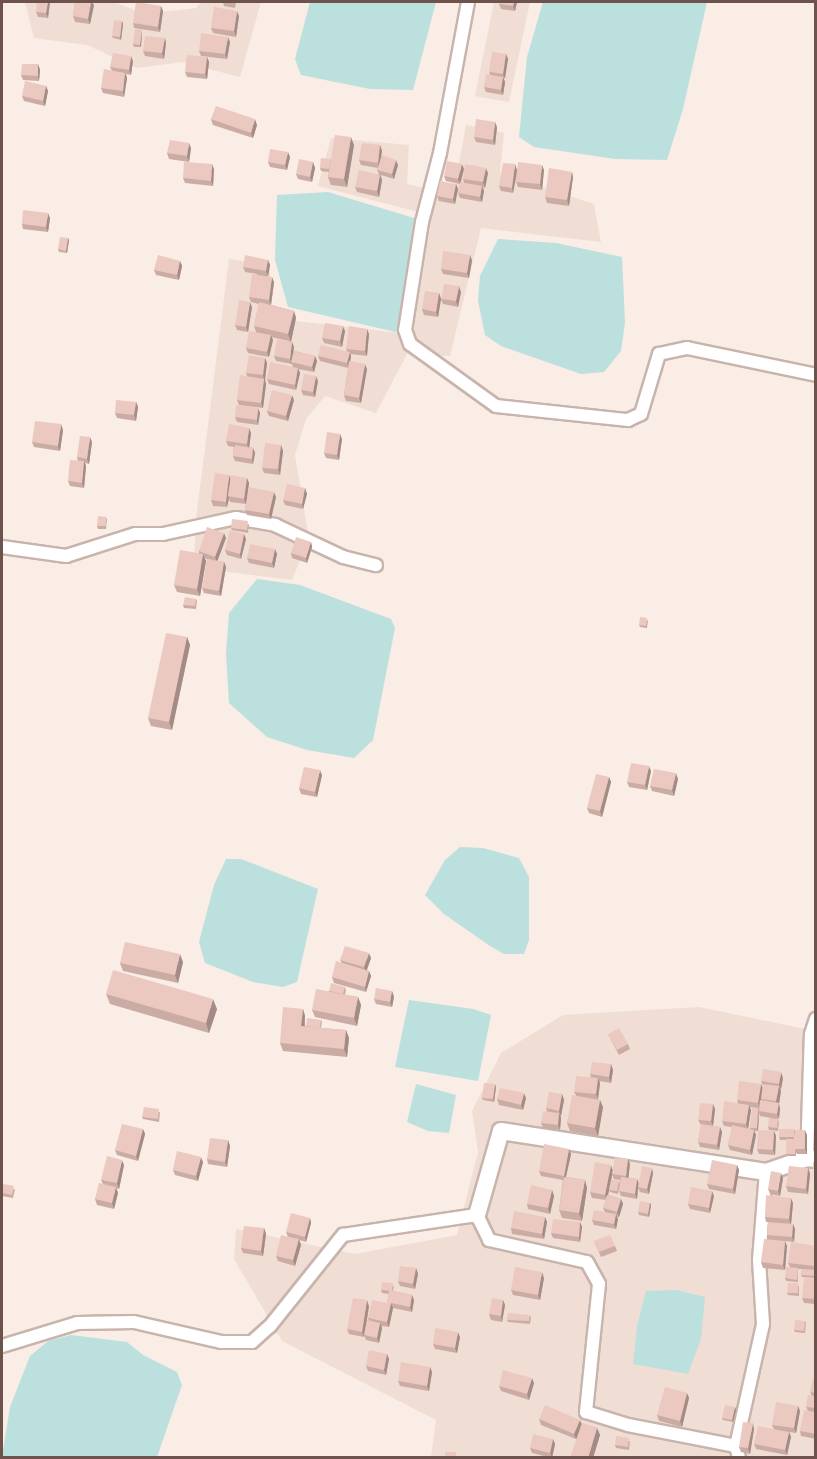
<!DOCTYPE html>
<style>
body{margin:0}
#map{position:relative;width:817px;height:1459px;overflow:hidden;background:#f9ede5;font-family:Inter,sans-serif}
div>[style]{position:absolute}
.residential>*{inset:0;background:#f0ded4}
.water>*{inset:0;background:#bce0de}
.roads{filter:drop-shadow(2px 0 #c8b4ac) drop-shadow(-2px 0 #c8b4ac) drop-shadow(0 2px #c8b4ac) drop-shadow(0 -2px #c8b4ac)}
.street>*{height:12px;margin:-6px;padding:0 6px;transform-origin:6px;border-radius:6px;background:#fff}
.secondary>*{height:16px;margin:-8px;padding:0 8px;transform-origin:8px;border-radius:8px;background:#fff}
.wall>*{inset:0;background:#caaca5}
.shaded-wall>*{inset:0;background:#a48c86}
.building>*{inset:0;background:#ebc8c0}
span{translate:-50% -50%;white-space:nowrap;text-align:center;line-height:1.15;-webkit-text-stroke:6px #fcf2ea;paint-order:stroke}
.frame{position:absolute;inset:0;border:3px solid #6e534d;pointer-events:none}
</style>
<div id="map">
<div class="residential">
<div style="clip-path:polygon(25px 2px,113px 2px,146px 14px,196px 8px,201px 2px,261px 2px,240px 77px,182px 62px,137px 68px,87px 45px,34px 38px)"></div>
<div style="clip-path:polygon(494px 2px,530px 2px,509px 102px,475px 96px)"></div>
<div style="clip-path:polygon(466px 125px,504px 133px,500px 173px,594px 204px,601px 242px,481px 228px,450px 356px,407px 354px,376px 413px,325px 396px,306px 419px,295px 455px,309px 539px,292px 580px,228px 572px,194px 561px,196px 519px,229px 259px,270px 265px,270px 318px,399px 333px,422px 213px,318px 186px,331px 138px,409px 145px,407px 184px,453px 195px)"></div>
<div style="clip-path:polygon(699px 1007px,815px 1031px,815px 1457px,431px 1457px,436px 1420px,282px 1341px,234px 1259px,236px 1229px,355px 1254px,457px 1235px,478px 1152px,472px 1111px,501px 1053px,563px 1015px)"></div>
</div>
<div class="water">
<div style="clip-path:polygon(310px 2px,436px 2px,413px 90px,370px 89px,301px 75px,295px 59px)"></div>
<div style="clip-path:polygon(543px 2px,707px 2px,683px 109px,667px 160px,615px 159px,534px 147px,519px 137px,527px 57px)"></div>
<div style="clip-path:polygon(328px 192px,414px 218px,400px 333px,288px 307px,275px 260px,277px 195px)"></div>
<div style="clip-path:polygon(498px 239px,556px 243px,622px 257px,625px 323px,621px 351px,604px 372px,581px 374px,501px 346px,485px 335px,478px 301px,480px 276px)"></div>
<div style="clip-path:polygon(257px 579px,300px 585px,391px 619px,395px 628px,373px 740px,354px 758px,307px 750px,267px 737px,229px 703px,226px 654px,229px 613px)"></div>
<div style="clip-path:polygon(460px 847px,483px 848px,519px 858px,529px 877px,529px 940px,524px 954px,504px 954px,490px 946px,444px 914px,425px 895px,445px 860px)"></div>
<div style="clip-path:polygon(226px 859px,241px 859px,318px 889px,297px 982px,283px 987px,253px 982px,205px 963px,199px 942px,214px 885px)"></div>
<div style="clip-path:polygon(409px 1000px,473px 1009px,491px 1015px,478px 1081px,395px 1067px)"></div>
<div style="clip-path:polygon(416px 1084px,456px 1095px,449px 1133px,428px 1131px,407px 1122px)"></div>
<div style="clip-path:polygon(677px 1290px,705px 1297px,701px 1339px,688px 1374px,633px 1364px,637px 1326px,646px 1291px)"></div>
<div style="clip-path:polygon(71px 1335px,127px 1342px,143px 1355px,177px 1372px,182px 1385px,157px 1457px,2px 1457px,10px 1407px,30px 1356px,48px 1341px)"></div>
</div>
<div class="roads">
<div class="street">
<div style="left:468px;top:2px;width:154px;rotate:100.5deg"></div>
<div style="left:440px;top:153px;width:71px;rotate:104.6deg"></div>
<div style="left:422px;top:222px;width:109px;rotate:98.9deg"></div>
<div style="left:405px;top:330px;width:15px;rotate:70deg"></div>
<div style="left:410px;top:344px;width:106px;rotate:35.8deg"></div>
<div style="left:496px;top:406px;width:133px;rotate:6.1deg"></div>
<div style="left:628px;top:420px;width:14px;rotate:-25deg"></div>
<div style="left:641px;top:414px;width:63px;rotate:-73.3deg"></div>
<div style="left:659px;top:354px;width:29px;rotate:-12deg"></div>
<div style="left:687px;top:348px;width:132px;rotate:11.8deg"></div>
<div style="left:2px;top:547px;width:65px;rotate:8deg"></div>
<div style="left:66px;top:556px;width:72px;rotate:-17.7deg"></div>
<div style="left:135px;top:534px;width:28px"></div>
<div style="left:163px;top:534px;width:75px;rotate:-12.4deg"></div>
<div style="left:236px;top:518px;width:40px;rotate:10deg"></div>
<div style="left:275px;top:525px;width:75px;rotate:25.2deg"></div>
<div style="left:343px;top:557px;width:34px;rotate:14deg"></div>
<div style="left:807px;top:1158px;width:124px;rotate:-88.2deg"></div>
<div style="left:811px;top:1034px;width:16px;rotate:-72deg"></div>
<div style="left:2px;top:1346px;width:78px;rotate:-17deg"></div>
<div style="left:77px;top:1323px;width:57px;rotate:-1deg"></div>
<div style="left:134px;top:1322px;width:89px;rotate:12.9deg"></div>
<div style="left:221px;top:1342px;width:31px"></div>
<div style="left:252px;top:1342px;width:24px;rotate:-42deg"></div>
<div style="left:270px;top:1326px;width:117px;rotate:-51.3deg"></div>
<div style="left:343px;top:1235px;width:135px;rotate:-8.5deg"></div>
<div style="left:477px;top:1215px;width:28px;rotate:64deg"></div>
<div style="left:489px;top:1240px;width:100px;rotate:12.7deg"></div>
<div style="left:587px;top:1262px;width:25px;rotate:61deg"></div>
<div style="left:599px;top:1284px;width:129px;rotate:95.8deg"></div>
<div style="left:586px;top:1412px;width:44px;rotate:17.2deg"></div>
<div style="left:628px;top:1425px;width:110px;rotate:11deg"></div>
<div style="left:736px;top:1446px;width:12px;rotate:76deg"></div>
<div style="left:736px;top:1446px;width:125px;rotate:-77.5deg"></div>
<div style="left:763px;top:1324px;width:64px;rotate:-93.6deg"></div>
<div style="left:759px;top:1260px;width:88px;rotate:-85.5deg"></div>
</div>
<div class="secondary">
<div style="left:477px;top:1215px;width:87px;rotate:-74.1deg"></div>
<div style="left:501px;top:1131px;width:268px;rotate:8.8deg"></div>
<div style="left:766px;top:1172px;width:43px;rotate:-18.9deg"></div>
<div style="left:807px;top:1158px;width:9px;rotate:6deg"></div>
</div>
</div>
<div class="wall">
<div style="clip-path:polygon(50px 2px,48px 18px,38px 17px,36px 12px)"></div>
<div style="clip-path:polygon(75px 2px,92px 2px,94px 5px,90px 24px,75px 22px,73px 16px)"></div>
<div style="clip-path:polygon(223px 2px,236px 2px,235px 8px,224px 6px)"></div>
<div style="clip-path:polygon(517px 2px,515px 11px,501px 9px,499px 4px)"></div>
<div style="clip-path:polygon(161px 6px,163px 11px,160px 32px,134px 28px,133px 23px)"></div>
<div style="clip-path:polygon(239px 16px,236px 37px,213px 33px,211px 28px)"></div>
<div style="clip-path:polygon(122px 21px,123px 24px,121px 40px,113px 38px,112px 36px)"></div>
<div style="clip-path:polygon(142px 30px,142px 33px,141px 47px,134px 47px,133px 44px)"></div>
<div style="clip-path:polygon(165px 38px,166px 43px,164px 59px,145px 56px,143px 51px)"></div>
<div style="clip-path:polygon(230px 42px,227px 59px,201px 56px,199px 51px)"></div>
<div style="clip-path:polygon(506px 54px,508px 59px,504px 79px,505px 82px,503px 95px,486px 92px,484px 87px,490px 74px,489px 72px)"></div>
<div style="clip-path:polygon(207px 57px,209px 62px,207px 79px,187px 77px,185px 72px)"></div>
<div style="clip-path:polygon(133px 61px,131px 75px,126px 74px,127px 78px,124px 97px,103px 93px,101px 88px,112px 71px,110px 67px)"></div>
<div style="clip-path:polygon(38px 64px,40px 70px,39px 81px,23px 80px,21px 75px)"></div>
<div style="clip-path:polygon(46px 86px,48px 91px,45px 106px,24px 101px,22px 96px)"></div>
<div style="clip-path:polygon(211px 119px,257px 125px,253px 138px,213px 125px)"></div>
<div style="clip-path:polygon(497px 127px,495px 145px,476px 142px,474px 137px)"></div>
<div style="clip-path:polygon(354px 145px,347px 187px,331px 185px,328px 177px,329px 172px,321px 171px,320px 168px,331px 159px)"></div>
<div style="clip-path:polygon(380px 145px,382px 151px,381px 156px,398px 165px,394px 179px,381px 175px,382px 180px,379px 197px,357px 192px,355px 187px,379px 174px,377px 170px,378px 168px,361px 165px,359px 160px)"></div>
<div style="clip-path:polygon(191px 148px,189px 162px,169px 159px,167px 153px)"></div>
<div style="clip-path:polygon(290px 157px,287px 170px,270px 167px,268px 162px)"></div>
<div style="clip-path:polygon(313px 162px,315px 168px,312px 182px,298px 179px,296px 174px)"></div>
<div style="clip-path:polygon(214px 169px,213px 186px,185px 183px,183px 178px)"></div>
<div style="clip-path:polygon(464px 169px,461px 182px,464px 183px,463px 179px,488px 173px,485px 188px,483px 187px,484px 191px,482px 202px,460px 198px,458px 193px,460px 184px,446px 181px,444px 176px)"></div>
<div style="clip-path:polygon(517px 169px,544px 170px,542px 190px,518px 187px,516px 182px,517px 174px,513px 193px,501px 191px,499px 186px)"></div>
<div style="clip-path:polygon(572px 172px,573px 177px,569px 206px,547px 203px,545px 197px)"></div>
<div style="clip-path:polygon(456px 184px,458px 189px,455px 204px,439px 201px,437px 196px)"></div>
<div style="clip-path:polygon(50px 218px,48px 232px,23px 229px,22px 224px)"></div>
<div style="clip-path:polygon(68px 238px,69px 240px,67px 253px,59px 252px,58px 249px)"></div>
<div style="clip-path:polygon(268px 260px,270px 265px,268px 276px,274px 282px,271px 305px,294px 311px,296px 318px,291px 341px,292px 342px,294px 347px,294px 351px,315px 356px,317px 361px,314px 372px,298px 369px,300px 373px,296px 390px,269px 384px,267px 379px,293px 367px,292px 364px,276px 361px,274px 356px,289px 341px,271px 337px,273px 340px,269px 357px,248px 353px,246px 348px,256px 332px,254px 326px,259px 304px,251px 302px,249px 297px,257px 274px,245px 272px,243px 267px)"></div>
<div style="clip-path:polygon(472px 260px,469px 278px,443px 274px,441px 269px)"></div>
<div style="clip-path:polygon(180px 261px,182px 266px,179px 280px,156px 275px,154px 270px)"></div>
<div style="clip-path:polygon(461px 292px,458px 307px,443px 304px,441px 299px)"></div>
<div style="clip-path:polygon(439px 293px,441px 299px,438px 317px,424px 315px,422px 309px)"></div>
<div style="clip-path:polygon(252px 307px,248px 332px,237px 330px,235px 325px)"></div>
<div style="clip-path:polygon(345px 331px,342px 347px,324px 343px,322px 338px)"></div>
<div style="clip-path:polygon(369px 334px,367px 356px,351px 354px,351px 357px,350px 361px,367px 369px,361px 403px,346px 401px,344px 395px,348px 368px,320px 361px,318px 356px,347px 351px,346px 349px)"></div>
<div style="clip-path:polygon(265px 358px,267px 363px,265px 380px,266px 384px,263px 408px,239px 405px,237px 400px,247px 376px,246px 373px)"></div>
<div style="clip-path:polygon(318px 381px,315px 397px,303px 395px,301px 390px)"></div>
<div style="clip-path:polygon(294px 400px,288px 421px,269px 416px,267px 411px)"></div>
<div style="clip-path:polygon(136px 402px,138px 407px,136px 421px,117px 418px,115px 413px)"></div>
<div style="clip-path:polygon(260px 413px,258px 425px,237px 422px,235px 417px)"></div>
<div style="clip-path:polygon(63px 430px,60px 451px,34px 447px,32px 442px)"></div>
<div style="clip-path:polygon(251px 433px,249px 447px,253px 448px,255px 453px,253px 464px,235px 461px,233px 456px,234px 447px,228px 446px,226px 441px)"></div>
<div style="clip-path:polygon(342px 439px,339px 460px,326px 458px,324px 453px)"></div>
<div style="clip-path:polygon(92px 442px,89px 464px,85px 463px,86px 466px,84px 488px,70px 486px,68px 481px,78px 461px,77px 457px)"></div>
<div style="clip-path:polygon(281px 445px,283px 451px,280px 475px,264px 473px,262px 468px)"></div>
<div style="clip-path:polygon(247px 478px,249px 483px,247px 499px,276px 497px,271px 519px,247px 515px,245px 510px,246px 504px,230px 502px,229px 498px,227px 507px,213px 506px,211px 500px,231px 479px)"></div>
<div style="clip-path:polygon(305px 488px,307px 494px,303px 509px,285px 505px,283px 500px)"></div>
<div style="clip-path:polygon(106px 517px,107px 520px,106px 529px,98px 529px,97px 526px)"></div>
<div style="clip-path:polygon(249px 524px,248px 533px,232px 530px,231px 528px)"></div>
<div style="clip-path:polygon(244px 534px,246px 539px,241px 559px,227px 555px,225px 550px)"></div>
<div style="clip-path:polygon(226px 538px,217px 561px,224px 562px,226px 567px,221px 596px,204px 593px,202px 588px,211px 560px,204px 558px,206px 561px,200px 596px,177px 592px,174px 585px,199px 553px,199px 551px)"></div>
<div style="clip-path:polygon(311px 542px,312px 547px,307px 563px,292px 558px,291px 553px)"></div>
<div style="clip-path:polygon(275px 549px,277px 554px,274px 568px,249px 563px,247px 558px)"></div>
<div style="clip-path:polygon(196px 599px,197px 601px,196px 609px,184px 608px,183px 605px)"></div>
<div style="clip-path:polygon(648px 620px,647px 628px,640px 627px,639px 625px)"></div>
<div style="clip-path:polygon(187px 637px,190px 645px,172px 730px,151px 726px,148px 718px)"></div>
<div style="clip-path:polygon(651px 771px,647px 790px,629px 787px,627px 782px)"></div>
<div style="clip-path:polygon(322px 775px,317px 797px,301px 794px,299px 788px)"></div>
<div style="clip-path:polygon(609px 777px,611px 782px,602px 817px,589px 813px,587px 808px)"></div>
<div style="clip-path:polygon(678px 779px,674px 796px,652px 791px,650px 786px)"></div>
<div style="clip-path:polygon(371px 958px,367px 970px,369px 971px,371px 976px,366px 992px,334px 983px,332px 977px,342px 963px,340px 960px)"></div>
<div style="clip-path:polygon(183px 962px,178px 983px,123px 971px,120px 963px)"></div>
<div style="clip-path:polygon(345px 987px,346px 990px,345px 995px,358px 997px,361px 1005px,357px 1026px,315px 1017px,312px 1010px,329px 991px)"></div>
<div style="clip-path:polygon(392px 991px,394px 997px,392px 1007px,376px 1004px,374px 999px)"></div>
<div style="clip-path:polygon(106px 994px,217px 1009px,209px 1033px,110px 1004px)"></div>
<div style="clip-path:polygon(303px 1009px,305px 1016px,305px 1026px,321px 1020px,322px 1022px,321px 1028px,346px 1030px,349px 1038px,347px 1057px,283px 1051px,280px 1043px)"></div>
<div style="clip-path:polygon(608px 1034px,628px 1044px,630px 1049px,619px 1055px)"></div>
<div style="clip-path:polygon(611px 1064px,613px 1070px,611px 1083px,599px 1081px,600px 1083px,598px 1099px,603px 1107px,598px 1136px,570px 1131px,567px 1123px,576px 1095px,574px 1092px,591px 1077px,590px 1074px)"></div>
<div style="clip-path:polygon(evenodd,783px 1078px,781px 1089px,780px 1089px,781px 1091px,779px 1104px,780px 1109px,778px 1119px,779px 1122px,778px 1131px,769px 1130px,768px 1127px,771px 1118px,760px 1116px,759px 1113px,758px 1131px,754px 1131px,756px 1135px,752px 1155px,730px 1150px,728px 1145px,732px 1127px,724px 1126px,722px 1121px,738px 1103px,737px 1100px,761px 1084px,762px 1088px,763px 1086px,761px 1081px,783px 1078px,749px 1107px,758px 1108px,750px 1128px,750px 1129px,748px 1129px,751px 1110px,749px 1107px)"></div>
<div style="clip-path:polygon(496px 1087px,494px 1102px,483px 1100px,482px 1098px)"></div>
<div style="clip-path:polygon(562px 1094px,564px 1100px,561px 1116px,561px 1118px,560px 1130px,543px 1128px,541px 1123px,547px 1111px,546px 1108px)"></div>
<div style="clip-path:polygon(526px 1098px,523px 1110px,499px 1105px,497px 1099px)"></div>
<div style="clip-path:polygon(713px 1104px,715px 1109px,713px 1126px,720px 1127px,722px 1132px,719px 1150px,700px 1147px,698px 1142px,701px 1125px,698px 1120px)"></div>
<div style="clip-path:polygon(160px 1112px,159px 1122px,143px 1119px,142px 1117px)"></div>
<div style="clip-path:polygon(143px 1129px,145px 1134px,138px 1161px,117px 1155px,115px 1150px)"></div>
<div style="clip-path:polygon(794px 1129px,795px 1131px,794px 1139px,807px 1135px,807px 1154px,797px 1154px,796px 1150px,796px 1156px,787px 1156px,786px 1154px,786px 1140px,780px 1140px,779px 1137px)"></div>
<div style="clip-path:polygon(774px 1131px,776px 1136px,775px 1155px,759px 1154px,757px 1149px)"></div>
<div style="clip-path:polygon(228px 1140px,230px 1146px,227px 1167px,208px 1164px,207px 1159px)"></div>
<div style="clip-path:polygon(571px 1154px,566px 1177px,585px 1180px,587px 1188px,582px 1221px,562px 1218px,559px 1210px,563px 1180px,541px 1176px,539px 1171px)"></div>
<div style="clip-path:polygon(evenodd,628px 1159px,630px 1164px,628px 1178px,637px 1179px,639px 1183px,653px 1173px,649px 1194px,640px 1192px,638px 1188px,637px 1199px,621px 1196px,619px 1191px,620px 1184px,618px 1194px,610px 1192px,609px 1190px,608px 1195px,621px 1199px,623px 1204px,619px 1217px,617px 1217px,618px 1219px,616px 1229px,594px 1225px,592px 1220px,605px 1212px,603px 1208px,606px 1200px,592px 1198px,590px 1192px,612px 1170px,628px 1159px,612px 1174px,614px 1179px,620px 1180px,620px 1184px,619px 1181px,611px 1180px,612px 1174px)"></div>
<div style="clip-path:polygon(203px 1162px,198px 1181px,175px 1175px,173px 1170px)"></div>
<div style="clip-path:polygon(124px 1165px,119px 1189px,116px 1188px,118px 1193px,114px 1209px,97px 1205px,95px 1199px,103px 1184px,101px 1180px)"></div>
<div style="clip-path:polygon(737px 1165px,739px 1170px,735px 1194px,709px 1189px,707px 1184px)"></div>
<div style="clip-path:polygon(808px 1168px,810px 1174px,808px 1194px,788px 1192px,786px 1186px)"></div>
<div style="clip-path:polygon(783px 1178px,780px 1196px,770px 1194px,768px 1189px)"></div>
<div style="clip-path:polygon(15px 1189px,13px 1198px,2px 1196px,2px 1192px)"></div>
<div style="clip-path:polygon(552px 1190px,554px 1196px,550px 1214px,528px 1209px,527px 1204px)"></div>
<div style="clip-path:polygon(714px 1196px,710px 1213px,690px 1209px,688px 1204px)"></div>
<div style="clip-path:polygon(650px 1203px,651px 1205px,649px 1217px,639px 1215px,638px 1212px)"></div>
<div style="clip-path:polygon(793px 1203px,791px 1224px,793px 1224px,795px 1229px,794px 1242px,785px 1241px,787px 1246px,785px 1270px,763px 1268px,761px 1262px,768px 1239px,767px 1235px,768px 1222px,766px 1222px,765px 1217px)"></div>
<div style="clip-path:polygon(545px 1217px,547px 1222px,544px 1239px,512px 1234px,511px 1228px)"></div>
<div style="clip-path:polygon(310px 1218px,311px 1223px,306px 1242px,299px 1240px,301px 1245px,295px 1266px,278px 1261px,276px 1256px,288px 1237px,286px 1232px)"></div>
<div style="clip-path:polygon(580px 1222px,582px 1227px,580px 1242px,553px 1238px,551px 1233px)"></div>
<div style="clip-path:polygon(264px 1228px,266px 1234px,263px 1256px,243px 1253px,241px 1248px)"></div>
<div style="clip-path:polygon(594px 1241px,615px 1246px,617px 1251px,601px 1257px)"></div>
<div style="clip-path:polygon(816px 1246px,816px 1278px,802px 1277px,801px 1275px,802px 1269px,798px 1269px,798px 1282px,786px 1281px,785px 1278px,790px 1267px,788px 1263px)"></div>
<div style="clip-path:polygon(416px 1268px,418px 1274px,415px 1289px,400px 1286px,398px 1281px)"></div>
<div style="clip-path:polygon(544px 1278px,540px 1300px,513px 1295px,511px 1290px)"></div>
<div style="clip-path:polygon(816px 1279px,816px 1304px,804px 1303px,802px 1298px)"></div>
<div style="clip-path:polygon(394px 1286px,393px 1291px,412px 1295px,414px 1300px,412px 1312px,393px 1308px,389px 1327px,381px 1326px,382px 1328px,379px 1343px,366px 1340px,364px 1335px,366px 1323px,364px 1337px,349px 1334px,347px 1329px,369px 1306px,367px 1320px,369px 1321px,368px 1318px,387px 1303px,389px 1294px,382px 1293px,381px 1290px)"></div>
<div style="clip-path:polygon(799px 1286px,799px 1296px,788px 1295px,787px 1293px)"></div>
<div style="clip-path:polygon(503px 1300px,505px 1305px,502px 1322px,491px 1320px,489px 1314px)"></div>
<div style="clip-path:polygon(530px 1315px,531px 1318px,530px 1324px,508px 1322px,507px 1320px)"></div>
<div style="clip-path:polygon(805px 1321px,806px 1323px,805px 1333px,795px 1332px,794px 1330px)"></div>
<div style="clip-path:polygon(460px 1337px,457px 1353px,435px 1349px,433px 1344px)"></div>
<div style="clip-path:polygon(387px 1354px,389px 1359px,386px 1375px,368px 1371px,366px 1366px)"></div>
<div style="clip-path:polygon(430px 1367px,432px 1372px,429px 1391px,400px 1386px,398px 1381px)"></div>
<div style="clip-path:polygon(816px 1379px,816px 1439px,801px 1436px,800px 1431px,808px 1411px,806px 1407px,812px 1396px,810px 1392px)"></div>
<div style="clip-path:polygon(534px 1383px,529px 1400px,501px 1391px,499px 1386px)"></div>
<div style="clip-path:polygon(687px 1393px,689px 1398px,682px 1427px,659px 1421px,657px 1415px)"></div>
<div style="clip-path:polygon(798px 1406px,800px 1411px,796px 1433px,789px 1432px,791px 1437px,787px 1455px,756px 1449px,754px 1444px,774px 1429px,772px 1425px)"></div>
<div style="clip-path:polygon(735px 1407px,736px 1410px,733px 1422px,723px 1420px,722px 1418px)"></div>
<div style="clip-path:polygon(539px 1419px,581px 1423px,597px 1428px,600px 1435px,593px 1458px,576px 1439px,541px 1425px)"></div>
<div style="clip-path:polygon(754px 1429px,750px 1454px,741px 1452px,739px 1447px)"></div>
<div style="clip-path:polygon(553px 1439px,555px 1444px,552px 1458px,532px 1453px,530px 1448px)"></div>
<div style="clip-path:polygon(630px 1441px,629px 1450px,616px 1448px,615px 1445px)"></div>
</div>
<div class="shaded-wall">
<div style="clip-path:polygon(48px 2px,50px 2px,48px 18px,46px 13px)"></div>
<div style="clip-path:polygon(91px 2px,94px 5px,90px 24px,88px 19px)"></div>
<div style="clip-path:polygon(514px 2px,517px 2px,515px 11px,513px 6px)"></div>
<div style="clip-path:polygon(161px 6px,163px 11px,160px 32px,158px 27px)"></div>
<div style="clip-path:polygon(237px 11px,239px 16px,236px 37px,234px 31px)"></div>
<div style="clip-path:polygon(122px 21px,123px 24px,121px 40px,120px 37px)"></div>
<div style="clip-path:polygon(142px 30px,142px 33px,141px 47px,140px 45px)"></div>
<div style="clip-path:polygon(228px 37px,230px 42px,227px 59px,225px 54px)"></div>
<div style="clip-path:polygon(165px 38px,166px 43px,164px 59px,162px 53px)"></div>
<div style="clip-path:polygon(506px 54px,508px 59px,505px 79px,503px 74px)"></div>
<div style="clip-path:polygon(131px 56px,133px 61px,131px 75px,129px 70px)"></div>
<div style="clip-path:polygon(207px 57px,209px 62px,207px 79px,205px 74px)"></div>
<div style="clip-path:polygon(38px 64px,40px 70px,39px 81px,38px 76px)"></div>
<div style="clip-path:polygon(125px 73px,127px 78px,124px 97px,123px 91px)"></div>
<div style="clip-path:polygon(503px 77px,505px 82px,503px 95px,501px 90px)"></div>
<div style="clip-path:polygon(46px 86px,48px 91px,45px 106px,43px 101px)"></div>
<div style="clip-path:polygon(255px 119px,257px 125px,253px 138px,251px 133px)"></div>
<div style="clip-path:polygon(495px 122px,497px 127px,495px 145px,493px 140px)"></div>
<div style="clip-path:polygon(351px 137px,354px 145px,347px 187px,344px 179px)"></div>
<div style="clip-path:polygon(189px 143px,191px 148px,189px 162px,187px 156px)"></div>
<div style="clip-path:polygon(380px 145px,382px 151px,379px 168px,378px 163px)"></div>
<div style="clip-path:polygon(288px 152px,290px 157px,287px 170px,285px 165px)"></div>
<div style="clip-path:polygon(396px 160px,398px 165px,394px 179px,392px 174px)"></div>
<div style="clip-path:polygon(313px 162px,315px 168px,312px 182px,310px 177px)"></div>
<div style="clip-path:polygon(212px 164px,214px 169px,213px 186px,211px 181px)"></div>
<div style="clip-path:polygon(462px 164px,464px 169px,460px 184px,458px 179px)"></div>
<div style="clip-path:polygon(515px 164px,517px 170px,513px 193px,512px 188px)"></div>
<div style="clip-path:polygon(542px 165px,544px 170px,542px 190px,540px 184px)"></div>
<div style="clip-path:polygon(486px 168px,488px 173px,485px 188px,483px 182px)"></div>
<div style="clip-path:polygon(572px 172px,573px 177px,569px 206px,567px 200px)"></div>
<div style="clip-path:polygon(380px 175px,382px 180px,379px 197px,377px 191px)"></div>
<div style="clip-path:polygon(456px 184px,458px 189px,455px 204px,453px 199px)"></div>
<div style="clip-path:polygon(482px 186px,484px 191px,482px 202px,480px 197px)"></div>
<div style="clip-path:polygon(48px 213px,50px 218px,48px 232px,46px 227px)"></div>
<div style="clip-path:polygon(68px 238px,69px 240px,67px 253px,66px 251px)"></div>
<div style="clip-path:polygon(470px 255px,472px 260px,469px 278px,467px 273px)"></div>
<div style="clip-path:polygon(268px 260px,270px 265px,268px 276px,266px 271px)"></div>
<div style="clip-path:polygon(180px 261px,182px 266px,179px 280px,177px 275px)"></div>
<div style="clip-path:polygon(272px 277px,274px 282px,271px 305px,269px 300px)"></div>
<div style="clip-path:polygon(459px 286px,461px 292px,458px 307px,456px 301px)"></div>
<div style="clip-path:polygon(439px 293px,441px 299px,438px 317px,436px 312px)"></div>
<div style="clip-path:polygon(250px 302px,252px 307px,248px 332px,246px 327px)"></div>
<div style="clip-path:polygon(294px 311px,296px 318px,291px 342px,288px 334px)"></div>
<div style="clip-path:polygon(343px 326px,345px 331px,342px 347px,340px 341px)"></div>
<div style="clip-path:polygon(367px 329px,369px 334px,367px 356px,365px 351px)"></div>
<div style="clip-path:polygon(271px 335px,273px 340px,269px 357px,267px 352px)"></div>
<div style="clip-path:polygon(292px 342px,294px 347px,291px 364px,290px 359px)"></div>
<div style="clip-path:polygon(350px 352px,351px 357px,349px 368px,347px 363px)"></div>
<div style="clip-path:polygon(315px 356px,317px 361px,314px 372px,312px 367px)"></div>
<div style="clip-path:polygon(265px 358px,267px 363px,265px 380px,266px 384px,263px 408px,261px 403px,264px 379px,263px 375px)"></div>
<div style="clip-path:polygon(365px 364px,367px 369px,361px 403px,359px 398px)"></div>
<div style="clip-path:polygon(298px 368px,300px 373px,296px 390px,295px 385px)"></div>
<div style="clip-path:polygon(316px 376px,318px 381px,315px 397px,313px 392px)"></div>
<div style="clip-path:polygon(292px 395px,294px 400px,288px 421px,286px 416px)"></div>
<div style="clip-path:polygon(136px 402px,138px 407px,136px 421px,134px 415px)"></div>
<div style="clip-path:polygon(258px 408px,260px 413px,258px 425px,257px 420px)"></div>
<div style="clip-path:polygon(61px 424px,63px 430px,60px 451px,58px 446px)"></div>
<div style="clip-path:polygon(249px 428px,251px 433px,249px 449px,247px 444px)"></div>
<div style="clip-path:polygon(340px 434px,342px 439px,339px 460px,337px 455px)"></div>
<div style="clip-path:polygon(90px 437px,92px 442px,89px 464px,87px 459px)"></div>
<div style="clip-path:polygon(281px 445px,283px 451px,280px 475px,278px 469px)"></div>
<div style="clip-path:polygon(253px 448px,255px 453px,253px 464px,252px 459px)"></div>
<div style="clip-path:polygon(84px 461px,86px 466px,84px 488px,82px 483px)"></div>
<div style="clip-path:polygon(229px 475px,231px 480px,228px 496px,229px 498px,227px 507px,226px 502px)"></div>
<div style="clip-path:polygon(247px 478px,249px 483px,246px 504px,244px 499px)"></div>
<div style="clip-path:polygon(305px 488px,307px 494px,303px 509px,302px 504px)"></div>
<div style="clip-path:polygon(274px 492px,276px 497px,271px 519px,269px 514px)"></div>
<div style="clip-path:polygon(224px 533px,226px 538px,217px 562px,215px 557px)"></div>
<div style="clip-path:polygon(244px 534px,246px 539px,241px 559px,240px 554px)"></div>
<div style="clip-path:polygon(311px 542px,312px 547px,307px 563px,306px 558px)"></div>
<div style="clip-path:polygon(275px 549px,277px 554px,274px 568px,272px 563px)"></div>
<div style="clip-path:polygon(203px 554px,206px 561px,200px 596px,197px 589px)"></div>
<div style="clip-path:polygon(224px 562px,226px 567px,221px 596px,219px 591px)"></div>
<div style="clip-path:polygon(187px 637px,190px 645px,172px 730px,169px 722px)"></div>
<div style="clip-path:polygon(649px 766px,651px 771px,647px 790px,645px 785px)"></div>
<div style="clip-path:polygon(320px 770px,322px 775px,317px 797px,315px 792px)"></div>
<div style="clip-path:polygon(676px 773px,678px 779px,674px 796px,672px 790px)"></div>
<div style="clip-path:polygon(609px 777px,611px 782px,602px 817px,600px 811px)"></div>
<div style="clip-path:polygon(369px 953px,371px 958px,366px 972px,364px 967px)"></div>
<div style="clip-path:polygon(180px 954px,183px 962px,178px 983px,175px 975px)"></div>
<div style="clip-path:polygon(369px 971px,371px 976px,366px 992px,365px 987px)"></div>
<div style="clip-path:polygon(392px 991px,394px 997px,392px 1007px,390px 1002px)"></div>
<div style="clip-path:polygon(358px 997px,361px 1005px,357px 1026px,354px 1018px)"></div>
<div style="clip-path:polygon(213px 999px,217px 1009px,209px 1033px,206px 1023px)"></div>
<div style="clip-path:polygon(303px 1009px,305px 1016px,304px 1034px,301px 1026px)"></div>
<div style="clip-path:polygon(346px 1030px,349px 1038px,347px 1057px,344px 1049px)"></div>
<div style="clip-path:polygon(611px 1064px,613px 1070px,611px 1083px,609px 1077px)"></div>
<div style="clip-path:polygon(781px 1072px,783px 1078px,781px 1089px,779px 1084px)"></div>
<div style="clip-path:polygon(598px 1078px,600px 1083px,598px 1099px,596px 1094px)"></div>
<div style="clip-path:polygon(495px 1084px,496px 1087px,494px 1102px,493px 1099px)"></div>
<div style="clip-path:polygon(761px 1084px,763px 1089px,760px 1108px,758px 1103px)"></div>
<div style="clip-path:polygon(779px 1086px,781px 1091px,779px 1104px,780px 1109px,779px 1119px,777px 1114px,778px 1106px,776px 1101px)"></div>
<div style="clip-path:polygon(524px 1093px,526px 1098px,523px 1110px,521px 1105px)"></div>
<div style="clip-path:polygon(562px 1094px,564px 1100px,561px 1116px,559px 1111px)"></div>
<div style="clip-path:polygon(600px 1100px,603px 1107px,598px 1136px,595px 1128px)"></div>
<div style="clip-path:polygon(713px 1104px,715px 1109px,713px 1126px,711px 1121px)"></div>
<div style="clip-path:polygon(749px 1105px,751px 1110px,748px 1129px,746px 1124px)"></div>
<div style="clip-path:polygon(759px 1111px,759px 1113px,758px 1131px,757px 1128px)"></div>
<div style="clip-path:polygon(559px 1113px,561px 1118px,560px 1130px,558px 1125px)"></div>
<div style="clip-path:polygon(720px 1127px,722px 1132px,719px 1150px,717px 1145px)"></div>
<div style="clip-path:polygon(143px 1129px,145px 1134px,138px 1161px,136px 1156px)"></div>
<div style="clip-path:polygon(754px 1130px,756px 1135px,752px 1155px,750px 1150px)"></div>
<div style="clip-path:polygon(805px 1130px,807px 1135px,807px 1154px,805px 1149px)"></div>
<div style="clip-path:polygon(774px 1131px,776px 1136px,775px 1155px,773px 1150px)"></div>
<div style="clip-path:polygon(228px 1140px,230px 1146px,227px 1167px,225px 1162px)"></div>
<div style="clip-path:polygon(569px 1149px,571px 1154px,565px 1181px,564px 1176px)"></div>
<div style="clip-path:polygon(201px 1157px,203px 1162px,198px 1181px,196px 1176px)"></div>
<div style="clip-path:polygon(628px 1159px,630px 1164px,628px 1181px,626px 1176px)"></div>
<div style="clip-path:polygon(122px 1160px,124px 1165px,119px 1189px,117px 1183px)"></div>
<div style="clip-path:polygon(611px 1165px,613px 1171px,607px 1200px,605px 1195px)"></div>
<div style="clip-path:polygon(737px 1165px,739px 1170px,735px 1194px,733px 1189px)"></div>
<div style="clip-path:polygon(652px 1168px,653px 1173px,649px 1194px,647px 1189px)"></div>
<div style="clip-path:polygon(808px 1168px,810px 1174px,808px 1194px,806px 1189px)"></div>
<div style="clip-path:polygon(781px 1173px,783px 1178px,780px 1196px,778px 1191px)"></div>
<div style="clip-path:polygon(637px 1179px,639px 1185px,638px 1187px,638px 1188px,637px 1199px,635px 1194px)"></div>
<div style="clip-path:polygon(585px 1180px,587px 1188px,582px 1221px,579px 1213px)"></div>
<div style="clip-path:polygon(116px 1187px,118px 1193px,114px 1209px,112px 1203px)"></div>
<div style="clip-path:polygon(552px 1190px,554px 1196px,550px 1214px,548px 1208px)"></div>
<div style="clip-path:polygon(712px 1191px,714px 1196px,710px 1213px,709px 1208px)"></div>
<div style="clip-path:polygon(791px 1198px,793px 1203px,791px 1225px,789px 1219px)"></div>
<div style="clip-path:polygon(621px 1199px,623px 1204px,619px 1217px,617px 1212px)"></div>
<div style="clip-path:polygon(650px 1203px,651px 1205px,649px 1217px,648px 1214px)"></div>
<div style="clip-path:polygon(616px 1214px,618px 1219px,616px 1229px,614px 1224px)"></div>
<div style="clip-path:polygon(545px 1217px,547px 1222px,544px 1239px,542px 1234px)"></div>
<div style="clip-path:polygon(310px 1218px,311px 1223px,306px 1242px,305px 1237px)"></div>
<div style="clip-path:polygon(580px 1222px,582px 1227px,580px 1242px,579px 1237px)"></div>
<div style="clip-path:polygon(793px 1224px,795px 1229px,794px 1242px,792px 1237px)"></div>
<div style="clip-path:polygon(264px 1228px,266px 1234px,263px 1256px,261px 1251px)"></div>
<div style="clip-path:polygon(299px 1239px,301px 1245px,295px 1266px,293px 1260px)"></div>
<div style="clip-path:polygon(785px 1241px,787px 1246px,785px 1270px,783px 1265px)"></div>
<div style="clip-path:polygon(416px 1268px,418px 1274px,415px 1289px,413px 1284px)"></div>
<div style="clip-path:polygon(542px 1272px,544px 1278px,540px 1300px,538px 1295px)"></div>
<div style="clip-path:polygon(816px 1281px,816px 1304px,814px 1299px)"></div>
<div style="clip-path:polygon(412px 1295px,414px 1300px,412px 1312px,410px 1307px)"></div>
<div style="clip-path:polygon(367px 1300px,369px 1306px,364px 1337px,362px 1332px)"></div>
<div style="clip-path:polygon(503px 1300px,505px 1305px,502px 1322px,501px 1316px)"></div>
<div style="clip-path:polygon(391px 1303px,393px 1308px,389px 1327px,387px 1322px)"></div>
<div style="clip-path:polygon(380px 1323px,382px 1328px,379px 1343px,377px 1338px)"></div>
<div style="clip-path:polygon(458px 1332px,460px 1337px,457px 1353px,455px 1348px)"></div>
<div style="clip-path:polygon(387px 1354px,389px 1359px,386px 1375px,384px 1370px)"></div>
<div style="clip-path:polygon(430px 1367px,432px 1372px,429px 1391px,427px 1386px)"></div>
<div style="clip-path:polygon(532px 1378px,534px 1383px,529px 1400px,527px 1394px)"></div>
<div style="clip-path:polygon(687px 1393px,689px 1398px,682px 1427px,680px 1421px)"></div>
<div style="clip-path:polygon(798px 1406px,800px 1411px,796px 1433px,794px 1428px)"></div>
<div style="clip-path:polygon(735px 1407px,736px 1410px,733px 1422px,732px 1420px)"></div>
<div style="clip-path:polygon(580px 1420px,582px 1425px,576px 1439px,574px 1434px)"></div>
<div style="clip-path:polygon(753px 1423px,754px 1429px,750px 1454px,748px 1448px)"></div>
<div style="clip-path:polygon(597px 1428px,600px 1435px,593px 1458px,588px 1458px)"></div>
<div style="clip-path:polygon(789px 1432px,791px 1437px,787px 1455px,785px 1450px)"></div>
<div style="clip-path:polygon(553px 1439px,555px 1444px,552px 1458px,550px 1453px)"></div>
</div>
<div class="building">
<div style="clip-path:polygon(37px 2px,48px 2px,46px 13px,36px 12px)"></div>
<div style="clip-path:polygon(75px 2px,91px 2px,88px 19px,73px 16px)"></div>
<div style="clip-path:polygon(136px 2px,161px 6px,158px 27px,133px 23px)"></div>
<div style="clip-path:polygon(499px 2px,514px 2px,513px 6px,499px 4px)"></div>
<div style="clip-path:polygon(214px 7px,237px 11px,234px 31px,211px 28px)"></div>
<div style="clip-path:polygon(114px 20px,122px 21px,120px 37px,112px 36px)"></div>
<div style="clip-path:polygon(135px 29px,142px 30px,140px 45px,133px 44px)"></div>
<div style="clip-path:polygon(201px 33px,228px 37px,225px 54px,199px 51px)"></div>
<div style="clip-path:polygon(145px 36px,165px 38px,162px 53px,143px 51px)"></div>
<div style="clip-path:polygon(492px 52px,506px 54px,503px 74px,489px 72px)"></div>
<div style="clip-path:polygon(113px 53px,131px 56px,129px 70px,110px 67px)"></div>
<div style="clip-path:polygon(187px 55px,207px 57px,205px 74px,185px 72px)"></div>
<div style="clip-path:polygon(22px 64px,38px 64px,38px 76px,21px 75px)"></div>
<div style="clip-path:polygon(104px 69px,125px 73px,123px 91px,101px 88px)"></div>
<div style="clip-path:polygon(486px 74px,503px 77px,501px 90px,484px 87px)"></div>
<div style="clip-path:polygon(25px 81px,46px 86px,43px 101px,22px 96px)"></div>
<div style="clip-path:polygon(216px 106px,255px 119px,251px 133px,211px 119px)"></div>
<div style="clip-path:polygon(476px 119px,495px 122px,493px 140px,474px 137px)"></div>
<div style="clip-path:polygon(335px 135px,351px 137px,344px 179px,328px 177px)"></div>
<div style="clip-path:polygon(170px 140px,189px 143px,187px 156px,167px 153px)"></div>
<div style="clip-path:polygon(362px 143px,380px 145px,378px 163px,359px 160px)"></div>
<div style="clip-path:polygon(270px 149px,288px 152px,285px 165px,268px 162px)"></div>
<div style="clip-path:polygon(382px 155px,396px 160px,392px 174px,377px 170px)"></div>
<div style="clip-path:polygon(321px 158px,331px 159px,329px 169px,320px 168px)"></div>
<div style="clip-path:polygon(299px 159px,313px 162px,310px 177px,296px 174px)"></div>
<div style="clip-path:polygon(447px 161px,462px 164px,458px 179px,444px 176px)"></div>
<div style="clip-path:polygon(184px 162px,212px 164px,211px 181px,183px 178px)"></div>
<div style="clip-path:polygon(518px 162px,542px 165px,540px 184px,516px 182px)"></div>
<div style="clip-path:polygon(503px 163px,515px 164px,512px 188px,499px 186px)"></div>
<div style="clip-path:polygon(465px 164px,486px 168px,483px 182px,463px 179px)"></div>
<div style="clip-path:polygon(549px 168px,572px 172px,567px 200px,545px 197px)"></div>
<div style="clip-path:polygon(359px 170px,380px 175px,377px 191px,355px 187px)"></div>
<div style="clip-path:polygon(440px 181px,456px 184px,453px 199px,437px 196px)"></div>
<div style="clip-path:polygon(460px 182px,482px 186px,480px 197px,458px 193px)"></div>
<div style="clip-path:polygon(23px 210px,48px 213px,46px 227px,22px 224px)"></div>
<div style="clip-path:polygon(60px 237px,68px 238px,66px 251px,58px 249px)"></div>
<div style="clip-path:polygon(443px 251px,470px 255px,467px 273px,441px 269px)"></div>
<div style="clip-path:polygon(158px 255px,180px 261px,177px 275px,154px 270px)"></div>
<div style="clip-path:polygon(245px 255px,268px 260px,266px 271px,243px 267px)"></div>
<div style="clip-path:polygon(252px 274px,272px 277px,269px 300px,249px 297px)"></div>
<div style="clip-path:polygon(444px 284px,459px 286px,456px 301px,441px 299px)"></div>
<div style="clip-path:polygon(425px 291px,439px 293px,436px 312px,422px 309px)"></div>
<div style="clip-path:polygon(239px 300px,250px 302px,246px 327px,235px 325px)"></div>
<div style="clip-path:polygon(259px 302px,294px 311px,288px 334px,254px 326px)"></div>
<div style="clip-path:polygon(325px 323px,343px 326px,340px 341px,322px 338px)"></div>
<div style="clip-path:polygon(349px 326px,367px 329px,365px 351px,346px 349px)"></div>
<div style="clip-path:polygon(249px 331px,271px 335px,267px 352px,246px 348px)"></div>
<div style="clip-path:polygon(277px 339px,292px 342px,290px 359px,274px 356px)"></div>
<div style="clip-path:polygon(321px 345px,350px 352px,347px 363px,318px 356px)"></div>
<div style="clip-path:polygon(294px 351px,315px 356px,312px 367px,291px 362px)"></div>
<div style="clip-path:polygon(249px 355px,265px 358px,263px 375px,246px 373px)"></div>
<div style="clip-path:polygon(349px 361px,365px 364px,359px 398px,344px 395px)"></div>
<div style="clip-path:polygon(270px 362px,298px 368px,295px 385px,267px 379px)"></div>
<div style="clip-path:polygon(304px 374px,316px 376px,313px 392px,301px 390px)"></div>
<div style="clip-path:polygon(240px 375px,264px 379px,261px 403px,237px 400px)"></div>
<div style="clip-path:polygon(272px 390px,292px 395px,286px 416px,267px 411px)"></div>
<div style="clip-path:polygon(116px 400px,136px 402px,134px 415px,115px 413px)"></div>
<div style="clip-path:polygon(236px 405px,258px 408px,257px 420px,235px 417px)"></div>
<div style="clip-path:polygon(35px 421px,61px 424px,58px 446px,32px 442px)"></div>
<div style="clip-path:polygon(229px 424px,249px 428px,247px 444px,226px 441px)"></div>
<div style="clip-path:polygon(327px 432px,340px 434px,337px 455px,324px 453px)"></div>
<div style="clip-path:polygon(80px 436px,90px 437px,87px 459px,77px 457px)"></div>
<div style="clip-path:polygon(265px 443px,281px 445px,278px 469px,262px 468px)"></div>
<div style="clip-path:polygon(235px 445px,253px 448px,252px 459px,233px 456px)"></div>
<div style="clip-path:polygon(70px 460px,84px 461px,82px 483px,68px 481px)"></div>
<div style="clip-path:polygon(215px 473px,229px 475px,226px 502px,211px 500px)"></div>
<div style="clip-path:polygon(231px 475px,247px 478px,244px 499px,228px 496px)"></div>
<div style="clip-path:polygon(287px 484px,305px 488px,302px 504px,283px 500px)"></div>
<div style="clip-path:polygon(249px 487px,274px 492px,269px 514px,245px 510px)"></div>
<div style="clip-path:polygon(98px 516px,106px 517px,106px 526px,97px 526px)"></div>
<div style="clip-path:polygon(232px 519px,248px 521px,247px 530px,231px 528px)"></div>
<div style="clip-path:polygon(207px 527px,224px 533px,215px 557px,199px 551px)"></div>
<div style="clip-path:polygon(230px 530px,244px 534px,240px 554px,225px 550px)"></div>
<div style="clip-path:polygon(296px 537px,311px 542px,306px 558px,291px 553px)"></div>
<div style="clip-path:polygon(250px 544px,275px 549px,272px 563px,247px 558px)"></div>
<div style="clip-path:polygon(180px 550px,203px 554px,197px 589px,174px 585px)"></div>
<div style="clip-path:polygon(207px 559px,224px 562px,219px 591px,202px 588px)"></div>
<div style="clip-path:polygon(185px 597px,196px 599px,195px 606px,183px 605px)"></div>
<div style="clip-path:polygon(640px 617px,647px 618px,646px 626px,639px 625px)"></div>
<div style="clip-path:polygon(166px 633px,187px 637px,169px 722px,148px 718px)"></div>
<div style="clip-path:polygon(631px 763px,649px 766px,645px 785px,627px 782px)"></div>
<div style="clip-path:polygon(304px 767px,320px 770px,315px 792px,299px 788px)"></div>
<div style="clip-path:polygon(654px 769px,676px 773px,672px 790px,650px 786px)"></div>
<div style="clip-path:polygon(596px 774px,609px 777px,600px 811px,587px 808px)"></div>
<div style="clip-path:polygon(125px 942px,180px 954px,175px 975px,120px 963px)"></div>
<div style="clip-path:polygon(345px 946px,369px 953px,364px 967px,340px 960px)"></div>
<div style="clip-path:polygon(336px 961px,369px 971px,365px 987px,332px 977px)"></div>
<div style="clip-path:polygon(113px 970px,213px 999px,206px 1023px,106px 994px)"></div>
<div style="clip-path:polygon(331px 983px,345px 987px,343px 994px,329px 991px)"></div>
<div style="clip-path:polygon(376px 988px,392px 991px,390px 1002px,374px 999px)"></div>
<div style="clip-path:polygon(316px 989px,358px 997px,354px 1018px,312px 1010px)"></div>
<div style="clip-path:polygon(283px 1007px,303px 1009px,301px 1026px,346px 1030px,344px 1049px,280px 1043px)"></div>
<div style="clip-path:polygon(307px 1018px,321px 1020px,320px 1028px,306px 1026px)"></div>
<div style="clip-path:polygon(619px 1028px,628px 1044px,617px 1050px,608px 1034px)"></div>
<div style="clip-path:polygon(592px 1062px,611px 1064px,609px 1077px,590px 1074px)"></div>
<div style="clip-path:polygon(763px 1069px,781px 1072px,779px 1084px,761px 1081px)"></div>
<div style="clip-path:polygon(576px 1076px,598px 1078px,596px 1094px,574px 1092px)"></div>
<div style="clip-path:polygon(739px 1081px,761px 1084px,758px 1103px,737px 1100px)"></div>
<div style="clip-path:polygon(484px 1083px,495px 1084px,493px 1099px,482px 1098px)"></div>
<div style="clip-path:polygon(763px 1084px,779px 1086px,776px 1101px,761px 1099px)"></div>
<div style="clip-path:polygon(500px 1088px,524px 1093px,521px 1105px,497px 1099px)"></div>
<div style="clip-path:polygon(549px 1092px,562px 1094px,559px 1111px,546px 1108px)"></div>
<div style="clip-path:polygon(572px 1095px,600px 1100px,595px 1128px,567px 1123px)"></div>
<div style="clip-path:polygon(760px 1100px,779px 1103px,777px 1114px,759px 1111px)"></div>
<div style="clip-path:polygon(724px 1101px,749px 1105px,746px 1124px,722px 1121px)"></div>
<div style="clip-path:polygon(700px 1103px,713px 1104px,711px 1121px,698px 1120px)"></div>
<div style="clip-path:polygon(144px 1107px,159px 1109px,158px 1119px,142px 1117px)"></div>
<div style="clip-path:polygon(752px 1108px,758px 1108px,757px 1128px,750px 1128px)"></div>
<div style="clip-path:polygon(543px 1111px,559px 1113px,558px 1125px,541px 1123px)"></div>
<div style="clip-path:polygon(769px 1118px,778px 1119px,777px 1128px,768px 1127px)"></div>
<div style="clip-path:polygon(122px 1124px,143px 1129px,136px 1156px,115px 1150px)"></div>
<div style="clip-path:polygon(701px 1124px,720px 1127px,717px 1145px,698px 1142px)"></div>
<div style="clip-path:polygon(732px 1125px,754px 1130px,750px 1150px,728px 1145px)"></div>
<div style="clip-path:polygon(779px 1129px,794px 1129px,794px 1137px,779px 1137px)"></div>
<div style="clip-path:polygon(758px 1130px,774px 1131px,773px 1150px,757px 1149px)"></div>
<div style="clip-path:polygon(795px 1130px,805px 1130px,805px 1149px,795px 1149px)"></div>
<div style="clip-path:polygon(210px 1138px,228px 1140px,225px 1162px,207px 1159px)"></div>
<div style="clip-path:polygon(786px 1139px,795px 1139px,795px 1154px,786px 1154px)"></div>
<div style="clip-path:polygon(544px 1144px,569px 1149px,564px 1176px,539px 1171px)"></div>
<div style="clip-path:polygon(177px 1151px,201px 1157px,196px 1176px,173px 1170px)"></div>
<div style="clip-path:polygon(107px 1156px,122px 1160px,117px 1183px,101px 1180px)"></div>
<div style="clip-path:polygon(615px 1157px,628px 1159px,626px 1176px,612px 1174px)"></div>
<div style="clip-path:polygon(712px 1160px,737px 1165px,733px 1189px,707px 1184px)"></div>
<div style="clip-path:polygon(595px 1162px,611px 1165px,605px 1195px,590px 1192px)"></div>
<div style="clip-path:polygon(813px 1162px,816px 1162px,816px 1169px,813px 1169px)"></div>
<div style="clip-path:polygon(642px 1166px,652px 1168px,647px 1189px,638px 1187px)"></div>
<div style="clip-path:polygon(789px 1166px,808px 1168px,806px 1189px,786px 1186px)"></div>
<div style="clip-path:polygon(771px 1171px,781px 1173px,778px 1191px,768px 1189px)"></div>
<div style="clip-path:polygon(564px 1177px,585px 1180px,579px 1213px,559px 1210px)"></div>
<div style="clip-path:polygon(621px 1177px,637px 1179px,635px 1194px,619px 1191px)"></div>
<div style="clip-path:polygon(611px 1180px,619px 1181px,617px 1191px,609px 1190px)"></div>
<div style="clip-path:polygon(99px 1183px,116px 1187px,112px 1203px,95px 1199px)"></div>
<div style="clip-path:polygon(3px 1184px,14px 1186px,12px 1195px,2px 1193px)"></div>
<div style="clip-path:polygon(531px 1185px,552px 1190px,548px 1208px,527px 1204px)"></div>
<div style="clip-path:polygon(691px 1187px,712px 1191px,709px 1208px,688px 1204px)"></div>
<div style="clip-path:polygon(607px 1195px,621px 1199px,617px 1212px,603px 1208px)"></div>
<div style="clip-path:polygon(766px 1195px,791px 1198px,789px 1219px,765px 1217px)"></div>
<div style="clip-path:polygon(640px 1201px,650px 1203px,648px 1214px,638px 1212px)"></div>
<div style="clip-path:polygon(594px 1210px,616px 1214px,614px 1224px,592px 1220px)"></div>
<div style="clip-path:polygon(514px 1211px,545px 1217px,542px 1234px,511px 1228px)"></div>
<div style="clip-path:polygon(291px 1213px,310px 1218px,305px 1237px,286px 1232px)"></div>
<div style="clip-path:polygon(553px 1219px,580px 1222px,579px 1237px,551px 1233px)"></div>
<div style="clip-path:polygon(768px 1222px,793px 1224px,792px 1237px,767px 1235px)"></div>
<div style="clip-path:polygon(244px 1226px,264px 1228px,261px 1251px,241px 1248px)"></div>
<div style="clip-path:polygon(281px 1235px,299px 1239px,293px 1260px,276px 1256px)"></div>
<div style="clip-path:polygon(610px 1235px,615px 1246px,599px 1252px,594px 1241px)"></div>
<div style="clip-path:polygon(764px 1239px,785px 1241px,783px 1265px,761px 1262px)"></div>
<div style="clip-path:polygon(791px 1242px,816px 1246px,814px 1266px,788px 1263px)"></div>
<div style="clip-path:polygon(400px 1266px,416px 1268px,413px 1284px,398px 1281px)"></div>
<div style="clip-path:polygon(515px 1267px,542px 1272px,538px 1295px,511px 1290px)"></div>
<div style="clip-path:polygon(786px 1267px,798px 1268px,797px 1280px,785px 1278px)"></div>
<div style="clip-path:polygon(802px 1269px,816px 1270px,816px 1276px,801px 1275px)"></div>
<div style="clip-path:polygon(804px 1278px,816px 1279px,814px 1299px,802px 1298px)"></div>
<div style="clip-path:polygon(382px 1282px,393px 1283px,392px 1291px,381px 1290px)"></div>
<div style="clip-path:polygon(788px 1283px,798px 1283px,798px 1293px,787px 1293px)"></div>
<div style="clip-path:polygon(389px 1290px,412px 1295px,410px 1307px,391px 1303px,387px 1322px,368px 1318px,372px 1300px,387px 1303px)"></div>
<div style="clip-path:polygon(353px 1298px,367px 1300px,362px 1332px,347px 1329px)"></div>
<div style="clip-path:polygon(492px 1298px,503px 1300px,501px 1316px,489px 1314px)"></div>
<div style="clip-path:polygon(508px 1313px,530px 1315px,529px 1321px,507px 1320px)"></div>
<div style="clip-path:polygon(367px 1320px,380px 1323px,377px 1338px,364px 1335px)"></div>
<div style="clip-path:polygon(795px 1320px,805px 1321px,804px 1331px,794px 1330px)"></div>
<div style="clip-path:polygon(435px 1328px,458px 1332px,455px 1348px,433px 1344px)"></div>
<div style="clip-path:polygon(369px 1350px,387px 1354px,384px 1370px,366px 1366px)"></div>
<div style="clip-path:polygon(401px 1362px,430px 1367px,427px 1386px,398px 1381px)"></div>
<div style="clip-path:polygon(503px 1370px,532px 1378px,527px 1394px,499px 1386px)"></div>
<div style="clip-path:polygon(813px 1378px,816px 1379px,816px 1393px,810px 1392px)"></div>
<div style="clip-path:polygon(665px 1387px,687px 1393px,680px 1421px,657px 1415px)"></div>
<div style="clip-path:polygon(808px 1395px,816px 1396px,816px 1408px,806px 1407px)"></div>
<div style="clip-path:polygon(776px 1402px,798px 1406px,794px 1428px,772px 1425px)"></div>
<div style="clip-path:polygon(545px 1405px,580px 1420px,574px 1434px,539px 1419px)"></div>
<div style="clip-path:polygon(725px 1405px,735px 1407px,732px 1420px,722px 1418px)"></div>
<div style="clip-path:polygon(804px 1410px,816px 1412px,816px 1434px,800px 1431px)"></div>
<div style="clip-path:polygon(743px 1422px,753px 1423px,748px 1448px,739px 1447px)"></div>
<div style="clip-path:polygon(582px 1423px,597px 1428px,588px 1458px,570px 1458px)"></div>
<div style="clip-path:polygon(758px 1426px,789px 1432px,785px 1450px,754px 1444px)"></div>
<div style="clip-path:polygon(533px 1434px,553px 1439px,550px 1453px,530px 1448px)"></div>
<div style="clip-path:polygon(616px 1436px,629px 1438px,628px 1447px,615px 1445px)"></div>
<div style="clip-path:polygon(445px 1452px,456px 1452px,456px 1458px,445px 1458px)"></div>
</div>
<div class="frame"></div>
</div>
